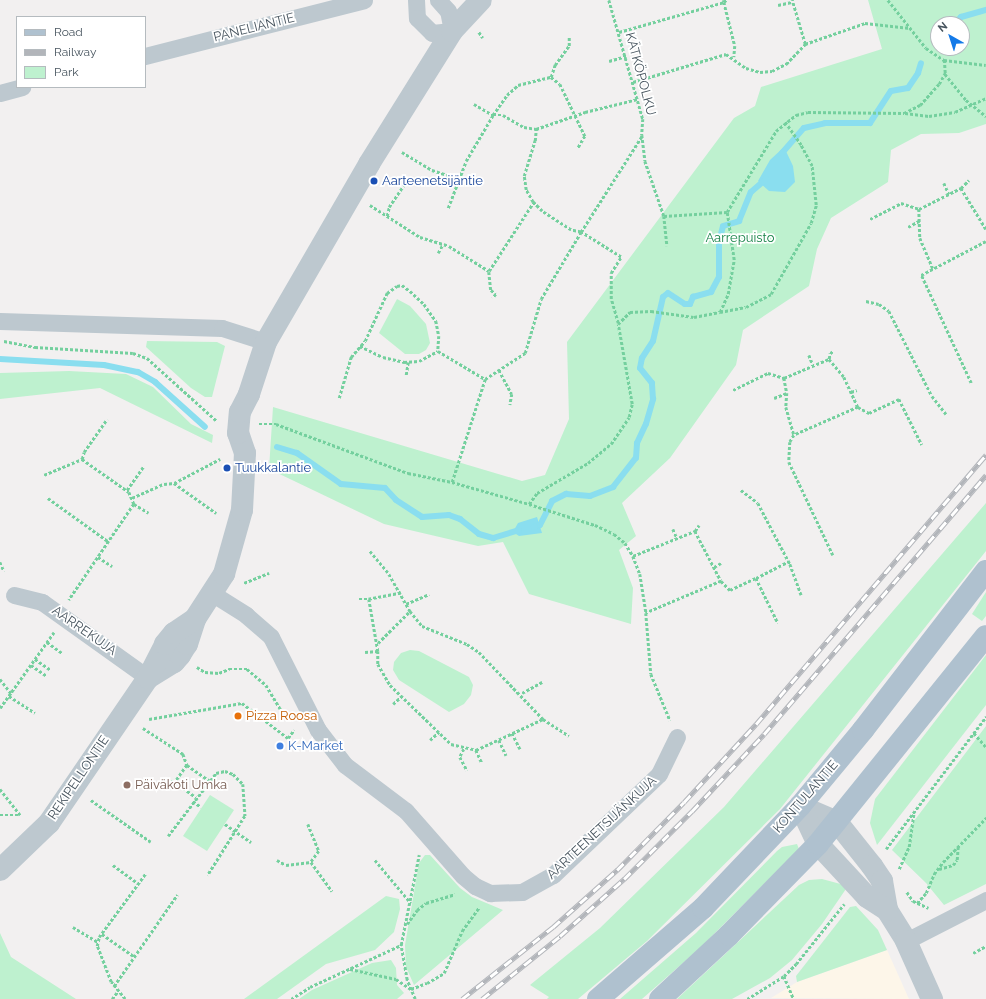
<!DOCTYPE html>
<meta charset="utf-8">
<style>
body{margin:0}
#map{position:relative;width:986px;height:999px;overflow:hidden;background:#f2f0f0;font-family:Raleway,sans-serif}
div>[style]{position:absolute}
.commercial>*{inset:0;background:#fdf6e9}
.green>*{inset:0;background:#bef1cf}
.water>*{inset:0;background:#8adeef}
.stream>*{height:6px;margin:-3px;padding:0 3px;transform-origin:3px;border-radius:3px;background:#8adeef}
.path>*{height:2.5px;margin-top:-1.25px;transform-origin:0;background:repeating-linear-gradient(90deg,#74d09e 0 3px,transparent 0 5px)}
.minor>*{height:17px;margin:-8.5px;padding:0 8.5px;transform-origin:8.5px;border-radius:8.5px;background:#bdc8cf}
.tertiary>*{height:22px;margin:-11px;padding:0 11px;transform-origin:11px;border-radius:11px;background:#bdc8cf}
.primary>*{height:22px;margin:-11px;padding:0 11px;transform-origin:11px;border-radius:11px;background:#afc1cf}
.rail>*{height:4.5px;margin-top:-2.25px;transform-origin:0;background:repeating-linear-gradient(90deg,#fff 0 9px,#b2b5ba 0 18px);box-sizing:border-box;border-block:1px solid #b2b5ba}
.dots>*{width:11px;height:11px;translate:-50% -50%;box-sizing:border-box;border:2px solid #fff;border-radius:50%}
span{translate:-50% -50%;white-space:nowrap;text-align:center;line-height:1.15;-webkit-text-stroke:3.5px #fff;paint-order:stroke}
.street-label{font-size:13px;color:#47545e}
.transit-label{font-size:13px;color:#164399}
.left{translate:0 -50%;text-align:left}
.park-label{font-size:13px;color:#158246}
.food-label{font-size:13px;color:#c56008}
.shop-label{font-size:13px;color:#366cbe}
.education-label{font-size:13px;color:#785e54}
.legend{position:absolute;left:16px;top:16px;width:130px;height:72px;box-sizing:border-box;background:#fff;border:1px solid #b5bbbf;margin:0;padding:5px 7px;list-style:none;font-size:12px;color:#47545e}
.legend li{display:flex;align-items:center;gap:8px;height:20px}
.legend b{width:20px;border:1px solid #b5bbbf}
.north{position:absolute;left:930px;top:16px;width:40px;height:40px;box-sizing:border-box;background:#fff;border:1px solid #b5bbbf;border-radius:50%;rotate:321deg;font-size:11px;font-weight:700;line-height:16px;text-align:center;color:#47545e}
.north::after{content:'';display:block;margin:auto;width:14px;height:18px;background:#147ae8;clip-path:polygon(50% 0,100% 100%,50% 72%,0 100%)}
</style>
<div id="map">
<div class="commercial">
<div style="clip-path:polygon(887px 950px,909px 999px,771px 998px,797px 982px)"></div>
</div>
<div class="green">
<div style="clip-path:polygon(evenodd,868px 0,986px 0,986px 124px,959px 133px,921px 134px,891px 150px,888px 182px,831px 218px,817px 249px,809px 286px,743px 330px,736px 365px,670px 458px,622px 503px,636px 536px,619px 550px,633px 588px,631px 624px,529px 594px,503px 542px,478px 546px,384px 524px,269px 469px,273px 407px,522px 481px,545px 475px,569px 419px,567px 342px,734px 118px,755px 106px,761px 87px,882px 49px,868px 0,938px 24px,962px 24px,962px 48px,938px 48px,938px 24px)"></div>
<div style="clip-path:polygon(397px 299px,410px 306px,426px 324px,430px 343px,426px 350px,419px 354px,405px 354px,379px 333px)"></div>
<div style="clip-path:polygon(147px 341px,217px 342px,225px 346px,212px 397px,205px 397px,191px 388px,146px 347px)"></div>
<div style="clip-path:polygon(69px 371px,126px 374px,153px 387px,191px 424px,213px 435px,212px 443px,100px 388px,0 399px,0 373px)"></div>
<div style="clip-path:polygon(986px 503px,986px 551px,780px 809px,647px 941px,578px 999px,547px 999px,549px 997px,530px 985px,600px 928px,724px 807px)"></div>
<div style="clip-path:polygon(986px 592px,986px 616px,982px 621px,972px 614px)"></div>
<div style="clip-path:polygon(410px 650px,419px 651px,469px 677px,473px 685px,471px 695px,464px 704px,449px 712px,399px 680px,393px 670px,394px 662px,401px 653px)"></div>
<div style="clip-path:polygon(986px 655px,986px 705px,877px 845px,870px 823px,875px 799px)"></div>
<div style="clip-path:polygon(986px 726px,986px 884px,944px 905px,926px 883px,892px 850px)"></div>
<div style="clip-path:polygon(210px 795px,234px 810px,207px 851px,183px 836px)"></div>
<div style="clip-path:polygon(797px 844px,799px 849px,701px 947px,642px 999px,620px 999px,696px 933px,777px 851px,782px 847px)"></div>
<div style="clip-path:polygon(425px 855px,430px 855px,460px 888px,472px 897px,503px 910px,414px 985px,406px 967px,405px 945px,419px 863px)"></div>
<div style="clip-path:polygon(822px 879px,848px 886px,822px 924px,792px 960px,770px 978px,732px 999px,677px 999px,799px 885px,809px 880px)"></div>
<div style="clip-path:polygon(386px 896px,399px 899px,400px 909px,394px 932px,375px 950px,326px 964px,277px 999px,244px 999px)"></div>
<div style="clip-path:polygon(856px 906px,878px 930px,887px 950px,797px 982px,796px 976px,850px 907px)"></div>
<div style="clip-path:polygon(0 933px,11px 957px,76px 999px,0 999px)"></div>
<div style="clip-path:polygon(391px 960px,396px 968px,397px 985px,404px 993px,397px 999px,299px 999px,312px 990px,372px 963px)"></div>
</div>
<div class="water">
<div style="clip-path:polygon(784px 147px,793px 166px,795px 182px,785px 192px,769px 191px,758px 181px,770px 160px)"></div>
<div style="clip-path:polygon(537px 517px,542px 533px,519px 536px,513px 532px,518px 523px)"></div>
</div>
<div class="stream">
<div style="left:954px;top:24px;width:10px;rotate:-45deg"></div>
<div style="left:961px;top:17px;width:26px;rotate:-16deg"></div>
<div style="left:782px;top:153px;width:33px;rotate:-49deg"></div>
<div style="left:804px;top:128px;width:22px;rotate:-13deg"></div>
<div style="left:825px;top:123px;width:45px"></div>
<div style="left:870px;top:123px;width:38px;rotate:-57deg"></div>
<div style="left:891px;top:91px;width:17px;rotate:-10deg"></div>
<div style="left:908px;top:88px;width:18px;rotate:-56deg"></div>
<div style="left:918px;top:73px;width:10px;rotate:-73deg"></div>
<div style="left:0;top:359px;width:104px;rotate:3.3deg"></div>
<div style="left:104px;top:365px;width:35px;rotate:12deg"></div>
<div style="left:138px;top:372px;width:20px;rotate:30deg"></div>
<div style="left:155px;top:382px;width:67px;rotate:42deg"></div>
<div style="left:277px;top:447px;width:21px;rotate:17deg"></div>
<div style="left:297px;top:453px;width:54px;rotate:35.2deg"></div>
<div style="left:341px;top:484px;width:44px;rotate:5.2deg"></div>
<div style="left:385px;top:488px;width:16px;rotate:47deg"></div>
<div style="left:396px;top:500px;width:31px;rotate:33deg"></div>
<div style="left:422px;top:517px;width:27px;rotate:-4deg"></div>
<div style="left:449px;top:515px;width:12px;rotate:20deg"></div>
<div style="left:460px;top:519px;width:24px;rotate:38deg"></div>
<div style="left:479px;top:534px;width:15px;rotate:16deg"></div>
<div style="left:493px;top:538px;width:27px;rotate:-17deg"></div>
<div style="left:534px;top:527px;width:6px;rotate:-18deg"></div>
<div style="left:540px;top:525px;width:27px;rotate:-63deg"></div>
<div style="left:552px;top:501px;width:16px;rotate:-27deg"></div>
<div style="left:566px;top:494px;width:24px;rotate:5deg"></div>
<div style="left:590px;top:496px;width:25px;rotate:-21deg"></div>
<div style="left:613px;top:487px;width:37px;rotate:-52deg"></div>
<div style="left:636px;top:458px;width:15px;rotate:-86deg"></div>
<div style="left:637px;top:443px;width:21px;rotate:-65deg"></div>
<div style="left:646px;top:424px;width:26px;rotate:-74deg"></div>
<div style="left:653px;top:399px;width:16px;rotate:-94deg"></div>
<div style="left:652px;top:383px;width:19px;rotate:-129deg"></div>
<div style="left:640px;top:368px;width:10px;rotate:-79deg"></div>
<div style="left:642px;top:358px;width:20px;rotate:-57deg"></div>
<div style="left:653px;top:341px;width:45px;rotate:-77.2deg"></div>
<div style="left:663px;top:297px;width:6px;rotate:-39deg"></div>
<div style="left:668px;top:293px;width:20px;rotate:33deg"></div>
<div style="left:685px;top:304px;width:5px"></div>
<div style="left:690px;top:304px;width:8px;rotate:-67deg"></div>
<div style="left:693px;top:297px;width:19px;rotate:-16deg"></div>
<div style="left:711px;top:292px;width:17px;rotate:-62deg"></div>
<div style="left:719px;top:277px;width:35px;rotate:-90deg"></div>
<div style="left:719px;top:242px;width:16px;rotate:-76deg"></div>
<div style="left:723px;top:226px;width:17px;rotate:-17deg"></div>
<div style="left:739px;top:221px;width:31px;rotate:-68deg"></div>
<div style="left:751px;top:192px;width:20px;rotate:-41deg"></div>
</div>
<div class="path">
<div style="left:609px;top:0;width:124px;rotate:74.1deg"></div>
<div style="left:643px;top:119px;width:16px;rotate:94deg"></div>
<div style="left:642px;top:135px;width:26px;rotate:83deg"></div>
<div style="left:645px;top:161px;width:58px;rotate:70.9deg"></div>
<div style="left:664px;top:216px;width:30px;rotate:84deg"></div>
<div style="left:724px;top:0;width:2px;rotate:90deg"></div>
<div style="left:724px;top:2px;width:3px;rotate:-45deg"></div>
<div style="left:888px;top:0;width:61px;rotate:51.6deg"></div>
<div style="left:926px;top:48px;width:22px;rotate:34deg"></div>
<div style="left:944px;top:60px;width:42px;rotate:6.8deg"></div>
<div style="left:778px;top:5px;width:14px;rotate:-12deg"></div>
<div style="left:479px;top:32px;width:7px;rotate:56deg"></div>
<div style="left:619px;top:32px;width:109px;rotate:-15.9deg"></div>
<div style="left:724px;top:2px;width:45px;rotate:76deg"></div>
<div style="left:735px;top:46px;width:11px;rotate:95deg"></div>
<div style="left:805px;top:44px;width:64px;rotate:-19.3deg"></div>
<div style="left:865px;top:23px;width:45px;rotate:6.3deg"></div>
<div style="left:609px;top:61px;width:18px;rotate:-16deg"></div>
<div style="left:945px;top:74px;width:33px;rotate:51deg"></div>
<div style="left:966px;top:100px;width:26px;rotate:39deg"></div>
<div style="left:551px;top:77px;width:13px;rotate:-72deg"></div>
<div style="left:555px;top:65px;width:24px;rotate:-54deg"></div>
<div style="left:569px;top:46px;width:9px;rotate:-90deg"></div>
<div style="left:633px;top:82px;width:97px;rotate:-16.8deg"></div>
<div style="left:726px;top:54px;width:24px;rotate:35deg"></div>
<div style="left:746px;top:68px;width:15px;rotate:16deg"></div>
<div style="left:760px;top:72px;width:12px;rotate:-5deg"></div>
<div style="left:772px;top:71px;width:16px;rotate:-27deg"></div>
<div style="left:786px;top:64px;width:28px;rotate:-46deg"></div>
<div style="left:805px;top:44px;width:46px;rotate:-106.5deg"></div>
<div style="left:474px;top:104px;width:22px;rotate:30deg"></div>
<div style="left:493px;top:115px;width:10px"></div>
<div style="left:503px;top:115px;width:24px;rotate:30deg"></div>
<div style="left:524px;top:127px;width:12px;rotate:9deg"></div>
<div style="left:536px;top:129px;width:52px;rotate:-19.1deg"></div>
<div style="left:585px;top:112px;width:55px;rotate:-13.8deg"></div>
<div style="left:905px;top:113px;width:24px;rotate:7deg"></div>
<div style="left:929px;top:116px;width:26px;rotate:-9deg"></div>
<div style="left:955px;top:112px;width:34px;rotate:-24deg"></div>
<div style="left:402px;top:152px;width:35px;rotate:31deg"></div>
<div style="left:432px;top:170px;width:28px;rotate:18deg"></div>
<div style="left:944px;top:183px;width:12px;rotate:66deg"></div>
<div style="left:961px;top:188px;width:11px;rotate:-45deg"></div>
<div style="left:370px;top:205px;width:59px;rotate:32.6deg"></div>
<div style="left:420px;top:237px;width:30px;rotate:17deg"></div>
<div style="left:449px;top:246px;width:47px;rotate:32deg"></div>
<div style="left:489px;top:271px;width:81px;rotate:-57.1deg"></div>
<div style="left:448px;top:208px;width:50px;rotate:-69deg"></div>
<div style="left:466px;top:161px;width:53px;rotate:-59.6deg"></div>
<div style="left:493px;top:115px;width:24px;rotate:-55deg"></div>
<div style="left:507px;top:95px;width:15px;rotate:-42deg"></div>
<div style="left:518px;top:85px;width:34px;rotate:-14deg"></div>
<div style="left:551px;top:77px;width:11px;rotate:38deg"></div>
<div style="left:560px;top:84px;width:58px;rotate:64.3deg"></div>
<div style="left:585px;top:136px;width:14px;rotate:120deg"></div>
<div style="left:919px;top:209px;width:29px;rotate:88deg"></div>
<div style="left:920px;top:238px;width:33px;rotate:67deg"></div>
<div style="left:387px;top:216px;width:9px;rotate:-77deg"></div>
<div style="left:389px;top:207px;width:27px;rotate:-56deg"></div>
<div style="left:664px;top:216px;width:63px;rotate:-3.6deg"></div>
<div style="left:870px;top:219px;width:35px;rotate:-27deg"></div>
<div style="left:901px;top:203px;width:19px;rotate:18deg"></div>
<div style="left:919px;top:209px;width:47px;rotate:-26.6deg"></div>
<div style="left:961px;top:188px;width:48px;rotate:58.6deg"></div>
<div style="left:908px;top:227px;width:13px;rotate:-29deg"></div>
<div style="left:438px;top:253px;width:10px;rotate:-61deg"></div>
<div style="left:489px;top:272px;width:18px;rotate:84deg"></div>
<div style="left:491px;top:290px;width:6px;rotate:39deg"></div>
<div style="left:496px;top:294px;width:5px;rotate:127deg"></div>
<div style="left:866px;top:301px;width:13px;rotate:13deg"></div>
<div style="left:879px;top:304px;width:12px;rotate:35deg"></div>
<div style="left:889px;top:311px;width:95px;rotate:63.2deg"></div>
<div style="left:932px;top:396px;width:23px;rotate:52deg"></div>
<div style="left:720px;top:312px;width:26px;rotate:-11deg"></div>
<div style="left:746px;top:307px;width:28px;rotate:-27deg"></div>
<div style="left:771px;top:294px;width:81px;rotate:-60.6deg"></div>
<div style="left:811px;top:223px;width:19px;rotate:-74deg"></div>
<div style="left:816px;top:205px;width:39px;rotate:-96deg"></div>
<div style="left:812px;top:166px;width:24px;rotate:-118deg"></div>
<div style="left:801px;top:145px;width:28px;rotate:-125deg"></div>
<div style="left:618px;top:323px;width:25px;rotate:-106deg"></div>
<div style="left:611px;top:299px;width:26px;rotate:-90deg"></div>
<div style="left:611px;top:273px;width:19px;rotate:-58deg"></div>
<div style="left:621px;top:257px;width:47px;rotate:-148deg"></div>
<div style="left:581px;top:232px;width:114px;rotate:-57.6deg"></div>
<div style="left:4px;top:341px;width:32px;rotate:11deg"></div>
<div style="left:35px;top:347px;width:98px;rotate:3.5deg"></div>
<div style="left:133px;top:353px;width:15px;rotate:20deg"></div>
<div style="left:147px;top:358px;width:94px;rotate:42deg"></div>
<div style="left:360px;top:346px;width:25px;rotate:26deg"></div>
<div style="left:383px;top:357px;width:22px;rotate:13deg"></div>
<div style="left:404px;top:362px;width:15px;rotate:-4deg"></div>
<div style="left:419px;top:361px;width:21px;rotate:-28deg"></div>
<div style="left:809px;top:355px;width:11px;rotate:68deg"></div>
<div style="left:829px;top:359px;width:6px;rotate:-81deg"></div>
<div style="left:830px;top:353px;width:4px;rotate:-27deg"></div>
<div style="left:499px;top:370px;width:27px;rotate:62deg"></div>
<div style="left:512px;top:394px;width:11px;rotate:100deg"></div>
<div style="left:406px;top:375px;width:13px;rotate:-81deg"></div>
<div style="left:784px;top:378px;width:15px;rotate:79deg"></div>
<div style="left:787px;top:393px;width:14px;rotate:94deg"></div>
<div style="left:786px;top:407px;width:29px;rotate:74deg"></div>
<div style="left:971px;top:383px;width:119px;rotate:-114.8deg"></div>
<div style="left:921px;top:275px;width:73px;rotate:-27.6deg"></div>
<div style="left:733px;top:390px;width:39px;rotate:-26deg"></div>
<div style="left:768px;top:373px;width:17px;rotate:17deg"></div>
<div style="left:784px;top:378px;width:49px;rotate:-22.9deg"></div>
<div style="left:829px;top:359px;width:23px;rotate:50deg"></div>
<div style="left:844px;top:377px;width:33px;rotate:65deg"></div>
<div style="left:858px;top:407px;width:70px;rotate:156.4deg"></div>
<div style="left:794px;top:435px;width:8px;rotate:120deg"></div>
<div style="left:790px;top:442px;width:20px;rotate:93deg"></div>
<div style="left:789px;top:462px;width:103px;rotate:64.7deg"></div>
<div style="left:851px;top:392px;width:6px;rotate:-18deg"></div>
<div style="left:339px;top:398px;width:43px;rotate:-73.7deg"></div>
<div style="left:351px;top:357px;width:21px;rotate:-49deg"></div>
<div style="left:365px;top:341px;width:53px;rotate:-65.4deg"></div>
<div style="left:387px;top:293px;width:12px;rotate:-35deg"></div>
<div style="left:397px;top:286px;width:5px;rotate:-11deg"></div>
<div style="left:402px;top:285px;width:10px;rotate:37deg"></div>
<div style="left:410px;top:291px;width:19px;rotate:43deg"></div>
<div style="left:424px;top:304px;width:21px;rotate:55deg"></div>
<div style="left:436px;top:321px;width:15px;rotate:79deg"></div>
<div style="left:439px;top:336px;width:15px;rotate:94deg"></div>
<div style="left:438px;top:351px;width:55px;rotate:30.8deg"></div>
<div style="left:774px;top:398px;width:14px;rotate:-21deg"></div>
<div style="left:858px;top:407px;width:13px;rotate:29deg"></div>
<div style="left:869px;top:413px;width:33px;rotate:-25deg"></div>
<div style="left:899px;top:399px;width:51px;rotate:63.4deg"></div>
<div style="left:259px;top:424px;width:17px"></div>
<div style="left:276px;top:424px;width:141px;rotate:20.4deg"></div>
<div style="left:408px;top:473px;width:45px;rotate:11.6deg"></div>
<div style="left:452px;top:482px;width:80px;rotate:15.9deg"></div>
<div style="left:529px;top:504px;width:69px;rotate:17.7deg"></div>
<div style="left:595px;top:525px;width:21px;rotate:25deg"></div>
<div style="left:614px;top:534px;width:14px;rotate:39deg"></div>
<div style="left:625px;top:543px;width:15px;rotate:58deg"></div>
<div style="left:633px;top:556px;width:19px;rotate:69deg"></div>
<div style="left:640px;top:574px;width:39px;rotate:81deg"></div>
<div style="left:646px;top:613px;width:61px;rotate:85.3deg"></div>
<div style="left:651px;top:674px;width:50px;rotate:67.6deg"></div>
<div style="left:82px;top:459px;width:7px;rotate:-74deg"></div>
<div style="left:84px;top:452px;width:40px;rotate:-55.1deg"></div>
<div style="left:44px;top:475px;width:41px;rotate:-22.8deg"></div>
<div style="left:82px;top:459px;width:57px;rotate:35.1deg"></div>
<div style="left:129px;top:492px;width:13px;rotate:67deg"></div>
<div style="left:134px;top:504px;width:116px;rotate:124.1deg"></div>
<div style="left:452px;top:482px;width:108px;rotate:-72.2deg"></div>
<div style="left:485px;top:379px;width:48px;rotate:-33deg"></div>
<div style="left:525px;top:353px;width:56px;rotate:-73.5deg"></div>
<div style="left:541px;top:299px;width:78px;rotate:-59.2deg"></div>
<div style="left:581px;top:232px;width:10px;rotate:-169deg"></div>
<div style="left:571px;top:230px;width:35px;rotate:-147deg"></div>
<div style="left:542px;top:211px;width:13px;rotate:-135deg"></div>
<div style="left:533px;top:202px;width:14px;rotate:-120deg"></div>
<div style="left:526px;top:190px;width:14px;rotate:-98deg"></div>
<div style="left:524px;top:176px;width:37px;rotate:-73deg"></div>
<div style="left:535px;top:141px;width:12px;rotate:-85deg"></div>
<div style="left:174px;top:483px;width:52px;rotate:-27.6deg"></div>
<div style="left:127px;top:490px;width:28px;rotate:-55deg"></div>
<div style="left:741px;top:490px;width:21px;rotate:37deg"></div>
<div style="left:758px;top:503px;width:69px;rotate:62.3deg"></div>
<div style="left:790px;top:564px;width:33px;rotate:70deg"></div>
<div style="left:48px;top:498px;width:75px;rotate:35.8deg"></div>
<div style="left:132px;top:498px;width:35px;rotate:-24deg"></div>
<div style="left:164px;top:484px;width:10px;rotate:-6deg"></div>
<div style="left:174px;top:483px;width:52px;rotate:35.5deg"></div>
<div style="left:134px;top:504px;width:17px;rotate:31deg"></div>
<div style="left:529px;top:504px;width:14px;rotate:-54deg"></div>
<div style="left:537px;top:493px;width:59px;rotate:-30.5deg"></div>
<div style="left:588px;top:463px;width:30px;rotate:-40deg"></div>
<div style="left:611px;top:444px;width:32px;rotate:-56deg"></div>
<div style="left:629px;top:417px;width:13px;rotate:-77deg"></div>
<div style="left:632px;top:404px;width:81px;rotate:-99.9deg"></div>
<div style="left:618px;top:324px;width:17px;rotate:-45deg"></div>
<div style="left:630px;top:312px;width:21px;rotate:-3deg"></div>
<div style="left:651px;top:311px;width:43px;rotate:7.9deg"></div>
<div style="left:694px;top:317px;width:26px;rotate:-11deg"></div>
<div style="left:720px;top:312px;width:20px;rotate:-66deg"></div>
<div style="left:728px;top:294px;width:35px;rotate:-80deg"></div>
<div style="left:734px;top:260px;width:49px;rotate:-98.3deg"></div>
<div style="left:727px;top:212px;width:95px;rotate:-58.8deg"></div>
<div style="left:776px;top:131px;width:26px;rotate:-39deg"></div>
<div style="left:796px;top:115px;width:12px;rotate:-14deg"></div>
<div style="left:808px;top:112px;width:96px;rotate:0.6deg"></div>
<div style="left:904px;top:113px;width:18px;rotate:-27deg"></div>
<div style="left:920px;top:105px;width:28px;rotate:-48deg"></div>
<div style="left:939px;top:84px;width:13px;rotate:-61deg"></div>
<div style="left:945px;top:73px;width:13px;rotate:-94deg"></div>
<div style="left:673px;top:529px;width:10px;rotate:66deg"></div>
<div style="left:695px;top:531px;width:7px;rotate:-56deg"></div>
<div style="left:370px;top:551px;width:30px;rotate:50deg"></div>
<div style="left:389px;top:574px;width:43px;rotate:60.4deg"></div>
<div style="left:410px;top:611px;width:19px;rotate:51deg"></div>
<div style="left:422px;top:626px;width:48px;rotate:21.8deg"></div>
<div style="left:467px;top:644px;width:14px;rotate:34deg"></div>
<div style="left:479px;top:652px;width:93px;rotate:46.3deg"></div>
<div style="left:633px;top:556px;width:67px;rotate:-22deg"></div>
<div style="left:695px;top:531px;width:56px;rotate:62.5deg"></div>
<div style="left:721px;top:581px;width:82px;rotate:156.9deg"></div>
<div style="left:98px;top:557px;width:17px;rotate:33deg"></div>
<div style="left:0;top:562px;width:10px;rotate:66deg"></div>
<div style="left:714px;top:567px;width:8px;rotate:-30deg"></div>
<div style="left:756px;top:578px;width:37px;rotate:-27deg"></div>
<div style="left:721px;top:581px;width:13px;rotate:45deg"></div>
<div style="left:730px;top:590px;width:29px;rotate:-25deg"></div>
<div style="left:756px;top:578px;width:50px;rotate:63.9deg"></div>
<div style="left:244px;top:583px;width:27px;rotate:-22deg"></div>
<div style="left:401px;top:593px;width:33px;rotate:169deg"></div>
<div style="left:369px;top:599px;width:53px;rotate:80.2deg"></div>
<div style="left:378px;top:651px;width:13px;rotate:90deg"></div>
<div style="left:378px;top:664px;width:24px;rotate:60deg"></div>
<div style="left:390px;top:685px;width:85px;rotate:44deg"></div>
<div style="left:451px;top:744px;width:26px;rotate:13deg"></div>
<div style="left:476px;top:750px;width:74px;rotate:-24.8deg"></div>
<div style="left:543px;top:719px;width:31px;rotate:33deg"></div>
<div style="left:359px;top:599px;width:10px"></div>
<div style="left:406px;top:604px;width:25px;rotate:-23deg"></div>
<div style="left:47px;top:642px;width:19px;rotate:36deg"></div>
<div style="left:378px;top:643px;width:45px;rotate:-45deg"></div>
<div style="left:365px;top:652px;width:13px;rotate:-4deg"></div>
<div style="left:35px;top:659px;width:19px;rotate:35deg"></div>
<div style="left:31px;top:665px;width:19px;rotate:35deg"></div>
<div style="left:197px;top:667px;width:9px;rotate:32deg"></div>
<div style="left:205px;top:672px;width:14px;rotate:4deg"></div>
<div style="left:219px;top:673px;width:11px;rotate:-22deg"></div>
<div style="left:229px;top:669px;width:18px"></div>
<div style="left:247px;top:669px;width:25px;rotate:40deg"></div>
<div style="left:266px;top:685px;width:37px;rotate:59deg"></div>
<div style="left:0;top:679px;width:18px;rotate:52deg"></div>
<div style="left:522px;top:693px;width:23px;rotate:-29deg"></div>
<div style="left:9px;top:696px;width:31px;rotate:33deg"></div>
<div style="left:393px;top:704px;width:12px;rotate:-42deg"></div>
<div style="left:0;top:708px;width:93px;rotate:-54.6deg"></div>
<div style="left:149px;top:719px;width:94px;rotate:-9.8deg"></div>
<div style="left:242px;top:703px;width:58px;rotate:37.3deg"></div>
<div style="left:288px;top:738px;width:10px;rotate:-53deg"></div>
<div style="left:143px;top:728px;width:48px;rotate:33deg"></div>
<div style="left:183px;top:754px;width:12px;rotate:70deg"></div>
<div style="left:187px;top:765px;width:28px;rotate:35deg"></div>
<div style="left:512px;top:733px;width:18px;rotate:63deg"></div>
<div style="left:974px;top:733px;width:18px;rotate:49deg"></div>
<div style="left:430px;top:740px;width:12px;rotate:-42deg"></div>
<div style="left:499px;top:740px;width:17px;rotate:65deg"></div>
<div style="left:464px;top:749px;width:9px;rotate:117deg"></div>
<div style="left:460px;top:757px;width:15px;rotate:62deg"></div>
<div style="left:476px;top:750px;width:14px;rotate:65deg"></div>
<div style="left:187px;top:765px;width:21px;rotate:125deg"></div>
<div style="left:175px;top:782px;width:26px;rotate:36deg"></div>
<div style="left:166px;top:780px;width:9px;rotate:13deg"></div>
<div style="left:0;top:789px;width:33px;rotate:52deg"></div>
<div style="left:91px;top:800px;width:73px;rotate:35deg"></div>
<div style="left:193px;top:801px;width:10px;rotate:37deg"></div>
<div style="left:0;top:815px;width:20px"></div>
<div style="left:225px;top:824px;width:32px;rotate:35deg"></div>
<div style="left:308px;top:824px;width:29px;rotate:68deg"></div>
<div style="left:319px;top:851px;width:14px;rotate:126deg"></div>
<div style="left:168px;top:836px;width:79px;rotate:-52.7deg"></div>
<div style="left:216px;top:773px;width:9px;rotate:-13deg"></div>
<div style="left:225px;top:771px;width:9px;rotate:21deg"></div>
<div style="left:233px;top:774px;width:14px;rotate:45deg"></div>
<div style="left:243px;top:784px;width:32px;rotate:86deg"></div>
<div style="left:245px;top:816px;width:70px;rotate:122.1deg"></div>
<div style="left:886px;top:849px;width:166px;rotate:-52.9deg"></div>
<div style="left:277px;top:860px;width:10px;rotate:29deg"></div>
<div style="left:286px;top:865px;width:25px;rotate:-7deg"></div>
<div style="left:311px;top:862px;width:36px;rotate:54deg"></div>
<div style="left:375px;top:860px;width:56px;rotate:50.1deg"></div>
<div style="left:113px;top:865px;width:31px;rotate:36deg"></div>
<div style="left:899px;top:869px;width:24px;rotate:-66deg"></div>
<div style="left:909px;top:847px;width:35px;rotate:-82deg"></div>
<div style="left:939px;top:869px;width:15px;rotate:-16deg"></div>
<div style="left:953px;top:865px;width:6px;rotate:-51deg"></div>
<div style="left:957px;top:860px;width:14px;rotate:-86deg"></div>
<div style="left:907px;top:892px;width:11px;rotate:56deg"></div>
<div style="left:913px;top:901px;width:17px;rotate:24deg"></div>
<div style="left:917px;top:903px;width:13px;rotate:-48deg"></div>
<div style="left:926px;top:893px;width:21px;rotate:-67deg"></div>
<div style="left:934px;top:874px;width:15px;rotate:-53deg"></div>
<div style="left:943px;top:862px;width:62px;rotate:-45.7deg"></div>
<div style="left:407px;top:924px;width:17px;rotate:-54deg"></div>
<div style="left:417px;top:910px;width:11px;rotate:-38deg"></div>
<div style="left:426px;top:903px;width:30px;rotate:-17deg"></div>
<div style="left:73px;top:927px;width:29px;rotate:31deg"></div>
<div style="left:102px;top:934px;width:39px;rotate:35deg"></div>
<div style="left:973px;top:953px;width:15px;rotate:-28deg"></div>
<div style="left:350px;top:969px;width:47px;rotate:12.3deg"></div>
<div style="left:396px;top:979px;width:18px;rotate:34deg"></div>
<div style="left:411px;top:989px;width:17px;rotate:-21deg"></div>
<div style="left:427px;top:983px;width:20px;rotate:-30deg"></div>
<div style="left:444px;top:973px;width:46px;rotate:-66.8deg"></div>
<div style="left:462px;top:931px;width:29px;rotate:-54deg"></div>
<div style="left:784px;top:976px;width:25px;rotate:67deg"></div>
<div style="left:114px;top:986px;width:111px;rotate:-55.3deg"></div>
<div style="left:112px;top:999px;width:10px;rotate:-53deg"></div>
<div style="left:125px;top:999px;width:22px;rotate:-129deg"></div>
<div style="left:111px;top:982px;width:39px;rotate:-111deg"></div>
<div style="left:97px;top:946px;width:9px;rotate:-77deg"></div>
<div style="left:99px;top:937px;width:79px;rotate:-53.7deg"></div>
<div style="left:291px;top:999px;width:22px;rotate:-32deg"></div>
<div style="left:310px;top:987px;width:100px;rotate:-24.8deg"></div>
<div style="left:415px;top:999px;width:21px;rotate:-113deg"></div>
<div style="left:407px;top:980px;width:36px;rotate:-100deg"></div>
<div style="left:401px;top:945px;width:92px;rotate:-78.7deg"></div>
<div style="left:747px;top:999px;width:44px;rotate:-31.9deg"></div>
<div style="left:784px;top:976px;width:17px;rotate:-45deg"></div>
<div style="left:796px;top:964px;width:77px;rotate:-51.3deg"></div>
</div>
<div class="minor">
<div style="left:416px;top:0;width:18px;rotate:87deg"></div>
<div style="left:417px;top:18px;width:21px;rotate:45deg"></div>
<div style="left:432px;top:33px;width:20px;rotate:-6deg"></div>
<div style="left:452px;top:31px;width:20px;rotate:-101deg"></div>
<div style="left:448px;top:11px;width:15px;rotate:-132deg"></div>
<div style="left:145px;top:56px;width:226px;rotate:-14.3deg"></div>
<div style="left:0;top:93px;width:23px;rotate:-15deg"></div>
<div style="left:0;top:321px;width:222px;rotate:1.8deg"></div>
<div style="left:222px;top:328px;width:46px;rotate:17.7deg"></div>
<div style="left:213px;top:594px;width:39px;rotate:32deg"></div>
<div style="left:246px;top:615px;width:33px;rotate:41deg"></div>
<div style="left:271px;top:637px;width:104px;rotate:63.2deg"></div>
<div style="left:318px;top:730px;width:44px;rotate:52.4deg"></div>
<div style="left:345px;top:765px;width:76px;rotate:37deg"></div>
<div style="left:406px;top:811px;width:86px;rotate:48.8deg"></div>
<div style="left:463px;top:876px;width:16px;rotate:40deg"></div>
<div style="left:475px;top:886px;width:17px;rotate:25deg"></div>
<div style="left:490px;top:893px;width:32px;rotate:-2deg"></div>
<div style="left:522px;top:892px;width:35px;rotate:-29deg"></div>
<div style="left:553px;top:875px;width:146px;rotate:-43.6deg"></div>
<div style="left:659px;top:774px;width:41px;rotate:-64.1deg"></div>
<div style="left:14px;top:595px;width:29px;rotate:14deg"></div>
<div style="left:42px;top:602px;width:130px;rotate:35.6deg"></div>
<div style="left:906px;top:941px;width:90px;rotate:-27.1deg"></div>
</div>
<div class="tertiary">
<div style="left:148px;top:678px;width:31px;rotate:-32deg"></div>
<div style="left:174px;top:662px;width:9px;rotate:-49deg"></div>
<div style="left:180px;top:655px;width:13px;rotate:-58deg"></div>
<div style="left:187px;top:644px;width:26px;rotate:-72deg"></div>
<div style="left:195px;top:619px;width:54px;rotate:-57.2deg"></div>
<div style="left:224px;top:574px;width:66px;rotate:-74.3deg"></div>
<div style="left:242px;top:510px;width:57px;rotate:-87deg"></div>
<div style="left:245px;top:453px;width:21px;rotate:-109deg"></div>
<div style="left:238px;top:433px;width:21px;rotate:-85deg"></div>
<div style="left:240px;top:412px;width:20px;rotate:-63deg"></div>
<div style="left:249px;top:394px;width:55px;rotate:-71.9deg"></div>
<div style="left:266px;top:342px;width:206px;rotate:-59.9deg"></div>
<div style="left:369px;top:164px;width:157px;rotate:-58deg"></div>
<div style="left:452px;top:31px;width:42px;rotate:-46.9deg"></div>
<div style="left:800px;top:806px;width:40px;rotate:23.4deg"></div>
<div style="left:837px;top:822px;width:56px;rotate:51.5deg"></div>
<div style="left:872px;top:866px;width:18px;rotate:56deg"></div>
<div style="left:882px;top:881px;width:29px;rotate:80deg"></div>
<div style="left:887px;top:910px;width:36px;rotate:58deg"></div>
<div style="left:906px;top:941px;width:64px;rotate:65.9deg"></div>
<div style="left:800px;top:806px;width:42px;rotate:64.7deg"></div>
<div style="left:818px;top:844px;width:72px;rotate:47.2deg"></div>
<div style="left:867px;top:897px;width:24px;rotate:33deg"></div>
<div style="left:0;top:870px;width:68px;rotate:-43.8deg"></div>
<div style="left:49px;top:823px;width:176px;rotate:-55.7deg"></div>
<div style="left:148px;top:678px;width:38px;rotate:-63deg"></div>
<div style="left:165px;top:644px;width:14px;rotate:-51deg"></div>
<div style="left:174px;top:633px;width:25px;rotate:-34deg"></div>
</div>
<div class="primary">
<div style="left:598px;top:999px;width:139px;rotate:-40.9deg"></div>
<div style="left:703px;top:908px;width:141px;rotate:-46.4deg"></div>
<div style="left:800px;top:806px;width:99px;rotate:-50.3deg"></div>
<div style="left:863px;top:730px;width:201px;rotate:-52.3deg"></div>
<div style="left:660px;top:999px;width:94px;rotate:-42.8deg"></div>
<div style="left:729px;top:935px;width:127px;rotate:-45.6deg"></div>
<div style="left:818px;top:844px;width:267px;rotate:-51.1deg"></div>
</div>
<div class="rail">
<div style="left:462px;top:999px;width:116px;rotate:-38.4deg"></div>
<div style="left:553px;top:927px;width:86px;rotate:-41.7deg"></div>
<div style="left:617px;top:870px;width:95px;rotate:-45.4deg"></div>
<div style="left:684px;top:802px;width:106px;rotate:-47.3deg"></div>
<div style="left:756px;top:724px;width:354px;rotate:-49.5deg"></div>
<div style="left:482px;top:999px;width:100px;rotate:-38.9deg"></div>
<div style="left:560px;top:936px;width:86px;rotate:-41.7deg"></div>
<div style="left:624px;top:879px;width:96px;rotate:-45deg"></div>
<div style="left:692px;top:811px;width:105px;rotate:-46.9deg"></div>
<div style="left:764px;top:734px;width:341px;rotate:-49.4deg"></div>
</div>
<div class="dots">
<div style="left:374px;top:181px;background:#1a4fb4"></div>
<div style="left:227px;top:468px;background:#1a4fb4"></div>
<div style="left:238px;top:716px;background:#e8710a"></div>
<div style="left:280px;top:746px;background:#3f7fe0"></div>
<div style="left:127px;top:785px;background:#8d6e63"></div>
</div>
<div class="street-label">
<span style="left:254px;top:28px;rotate:-14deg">PANELIANTIE</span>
<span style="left:640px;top:74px;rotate:75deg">KÄTKÖPOLKU</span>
<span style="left:84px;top:631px;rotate:35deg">AARREKUJA</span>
<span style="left:79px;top:778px;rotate:-56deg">REKIPELLONTIE</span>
<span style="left:806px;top:797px;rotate:-49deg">KONTULANTIE</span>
<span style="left:602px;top:828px;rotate:-43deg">AARTEENETSIJÄNKUJA</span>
</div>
<div class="transit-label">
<span class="left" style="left:382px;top:181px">Aarteenetsijäntie</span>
<span class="left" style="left:235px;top:468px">Tuukkalantie</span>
</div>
<div class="park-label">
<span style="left:740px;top:238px">Aarrepuisto</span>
</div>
<div class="food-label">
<span class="left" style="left:246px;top:716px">Pizza Roosa</span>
</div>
<div class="shop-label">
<span class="left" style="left:288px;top:746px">K-Market</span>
</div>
<div class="education-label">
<span class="left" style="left:135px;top:785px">Päiväkoti Umka</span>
</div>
<ul class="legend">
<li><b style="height:5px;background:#afc1cf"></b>Road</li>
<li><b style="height:5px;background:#b2b5ba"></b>Railway</li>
<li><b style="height:11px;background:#bef1cf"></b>Park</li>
</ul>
<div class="north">N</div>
</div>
